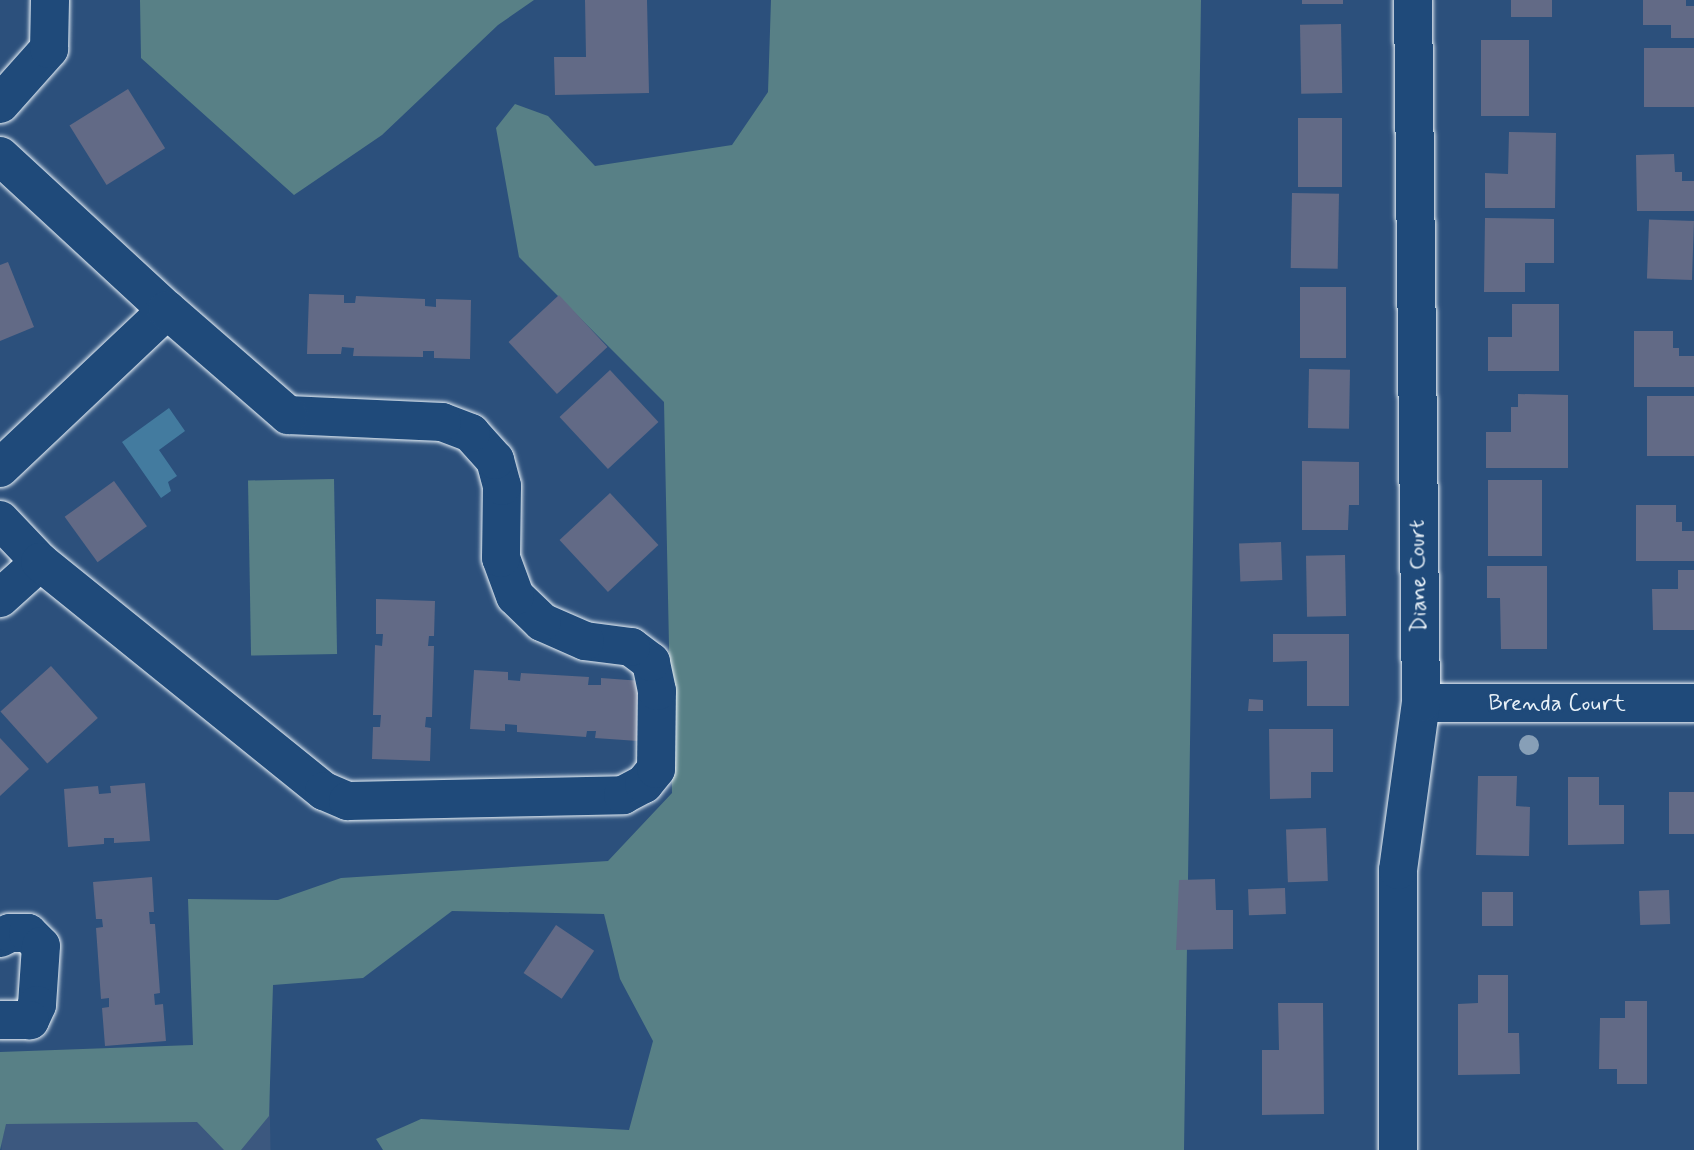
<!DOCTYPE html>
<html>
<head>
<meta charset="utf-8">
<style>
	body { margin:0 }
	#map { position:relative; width:1694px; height:1150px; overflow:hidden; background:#2c507c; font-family:Mynerve,sans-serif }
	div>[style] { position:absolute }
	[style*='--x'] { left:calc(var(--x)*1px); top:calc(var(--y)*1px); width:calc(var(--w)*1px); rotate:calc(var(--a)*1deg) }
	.built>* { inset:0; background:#3c587f; transform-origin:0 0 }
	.green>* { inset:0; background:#588086; transform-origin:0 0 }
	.water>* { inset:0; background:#437b9f }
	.building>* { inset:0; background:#626a86; transform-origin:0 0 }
	.roads { filter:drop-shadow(0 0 2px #e8f1f8) drop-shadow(0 0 2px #e8f1f8) }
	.minor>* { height:38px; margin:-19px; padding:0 19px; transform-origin:19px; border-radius:19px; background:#1f4a7a }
	.trees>* { width:20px; height:20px; margin:-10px; border-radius:50%; background:#879fb7 }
	span { translate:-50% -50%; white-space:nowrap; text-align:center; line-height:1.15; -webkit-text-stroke:6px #1f4a7a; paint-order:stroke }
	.street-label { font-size:23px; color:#e8f1f8 }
</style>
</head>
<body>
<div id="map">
	<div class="built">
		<i style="left:269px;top:1064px;width:86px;height:269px;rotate:89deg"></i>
	</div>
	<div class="green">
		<i style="clip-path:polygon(140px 0,534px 0,498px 25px,382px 135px,294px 195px,141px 58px)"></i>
		<i style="clip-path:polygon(771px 0,1201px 0,1184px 1150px,383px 1150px,376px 1139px,421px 1119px,629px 1130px,653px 1041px,620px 979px,604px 914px,452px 911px,363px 978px,273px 985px,269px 1116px,241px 1150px,224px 1150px,197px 1122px,6px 1124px,0 1150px,0 1052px,193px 1045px,188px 899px,278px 900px,341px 878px,608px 861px,672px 793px,664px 402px,519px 257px,496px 128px,515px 104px,548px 116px,595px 166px,732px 145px,768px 92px)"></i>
		<i style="left:334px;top:479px;width:175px;height:86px;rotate:89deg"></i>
	</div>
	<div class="water">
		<i style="clip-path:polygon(169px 408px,185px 431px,159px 450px,177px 476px,168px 482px,171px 491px,161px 498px,122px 442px)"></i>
	</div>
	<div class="building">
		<i style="clip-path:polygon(585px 0,647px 0,649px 93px,555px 95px,554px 57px,586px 57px)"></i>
		<i style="left:1302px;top:0;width:41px;height:4px"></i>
		<i style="left:1511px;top:0;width:41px;height:17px"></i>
		<i style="clip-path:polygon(1643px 0,1686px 0,1686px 6px,1694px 6px,1694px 38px,1671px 38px,1671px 25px,1643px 25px)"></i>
		<i style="left:1341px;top:24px;width:69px;height:41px;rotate:89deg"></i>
		<i style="left:1481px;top:40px;width:48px;height:76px"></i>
		<i style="left:1694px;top:48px;width:59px;height:50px;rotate:90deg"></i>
		<i style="left:128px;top:89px;width:70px;height:69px;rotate:58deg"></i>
		<i style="left:1298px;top:118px;width:44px;height:69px"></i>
		<i style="clip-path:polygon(1509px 132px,1556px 133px,1555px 208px,1485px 208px,1485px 173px,1508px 174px)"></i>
		<i style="clip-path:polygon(1674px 154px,1675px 172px,1682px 172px,1682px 181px,1694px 181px,1694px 211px,1637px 211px,1636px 155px)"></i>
		<i style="left:1292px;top:193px;width:47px;height:75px;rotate:1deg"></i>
		<i style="clip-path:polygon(1485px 218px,1554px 219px,1554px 263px,1525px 263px,1525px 292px,1484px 292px)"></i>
		<i style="left:1694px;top:221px;width:59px;height:45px;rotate:92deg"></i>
		<i style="clip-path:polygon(8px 262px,34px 327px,0 341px,0 265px)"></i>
		<i style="left:1300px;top:287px;width:46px;height:71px"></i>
		<i style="clip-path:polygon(309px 294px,344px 295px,344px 303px,355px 303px,356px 296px,425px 299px,425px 306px,436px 307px,436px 299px,471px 300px,470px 359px,434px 358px,434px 351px,423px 351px,423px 357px,353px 356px,354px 348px,342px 347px,341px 354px,307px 354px)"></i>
		<i style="left:559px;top:295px;width:71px;height:69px;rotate:47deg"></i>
		<i style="clip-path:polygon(1512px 304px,1559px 304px,1559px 371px,1488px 371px,1488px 337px,1512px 337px)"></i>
		<i style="clip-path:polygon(1634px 331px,1673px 331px,1673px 348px,1679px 348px,1679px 356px,1694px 356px,1694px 387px,1634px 387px)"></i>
		<i style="left:1309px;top:369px;width:41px;height:59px;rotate:1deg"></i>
		<i style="left:610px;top:370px;width:71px;height:69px;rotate:47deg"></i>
		<i style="clip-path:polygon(1518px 394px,1568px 395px,1568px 468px,1486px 468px,1486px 432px,1511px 432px,1511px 407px,1518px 407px)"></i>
		<i style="left:1694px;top:396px;width:60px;height:47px;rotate:90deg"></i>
		<i style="clip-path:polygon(1302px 461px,1359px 462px,1359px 505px,1349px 505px,1348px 530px,1302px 530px)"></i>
		<i style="left:1488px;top:480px;width:54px;height:76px"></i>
		<i style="left:114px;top:481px;width:56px;height:61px;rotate:54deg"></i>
		<i style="left:610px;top:493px;width:71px;height:69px;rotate:47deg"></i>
		<i style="clip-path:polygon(1636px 505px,1676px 505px,1676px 522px,1682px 522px,1682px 531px,1694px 531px,1694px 561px,1636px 561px)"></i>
		<i style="left:1281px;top:542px;width:38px;height:42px;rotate:88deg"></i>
		<i style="left:1345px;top:555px;width:61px;height:39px;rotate:89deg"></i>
		<i style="clip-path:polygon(1487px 566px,1547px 566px,1547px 649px,1501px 649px,1500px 598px,1487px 598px)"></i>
		<i style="clip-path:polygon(1678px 570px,1694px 570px,1694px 630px,1653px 630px,1652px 589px,1678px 589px)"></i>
		<i style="clip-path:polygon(376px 599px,435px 601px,434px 636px,429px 636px,428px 646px,434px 646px,432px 717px,426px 717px,425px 727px,431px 728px,430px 761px,372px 759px,373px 727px,380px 727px,381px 715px,373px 715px,375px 645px,382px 646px,383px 634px,376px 634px)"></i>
		<i style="clip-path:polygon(1273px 634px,1349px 634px,1349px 706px,1307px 706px,1307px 661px,1273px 662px)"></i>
		<i style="left:51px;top:666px;width:70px;height:68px;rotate:48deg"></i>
		<i style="clip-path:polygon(474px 670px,508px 672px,508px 680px,520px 681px,521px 673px,589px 677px,588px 685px,601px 685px,601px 678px,642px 681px,638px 741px,595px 738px,596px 731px,587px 731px,586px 737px,517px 732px,517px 725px,505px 724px,505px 731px,470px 729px)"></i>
		<i style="clip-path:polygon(1249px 699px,1263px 700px,1263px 711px,1248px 711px)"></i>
		<i style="clip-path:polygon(1269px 729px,1333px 729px,1333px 772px,1311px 772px,1311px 798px,1270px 799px)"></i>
		<i style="clip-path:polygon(0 738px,29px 769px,0 796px)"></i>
		<i style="clip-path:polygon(1478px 776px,1517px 776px,1516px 806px,1530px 807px,1529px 856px,1476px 855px)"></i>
		<i style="clip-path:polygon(1568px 777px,1599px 777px,1599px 805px,1624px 805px,1624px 844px,1568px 845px)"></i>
		<i style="clip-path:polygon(145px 783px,150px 841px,114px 843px,114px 838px,104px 838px,104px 844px,68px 847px,64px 789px,98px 786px,99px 794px,111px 793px,110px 786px)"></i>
		<i style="left:1669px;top:792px;width:25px;height:42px"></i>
		<i style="left:1326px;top:828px;width:53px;height:40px;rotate:88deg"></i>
		<i style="clip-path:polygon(152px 877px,154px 912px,149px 912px,150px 924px,155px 924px,160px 993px,154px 994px,155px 1005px,163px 1004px,166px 1041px,105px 1046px,102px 1008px,109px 1007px,109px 998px,101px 999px,96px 928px,103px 927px,102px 919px,96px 919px,93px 882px)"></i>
		<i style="clip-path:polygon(1215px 879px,1216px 910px,1233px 910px,1233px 949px,1176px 950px,1179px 880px)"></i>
		<i style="left:1285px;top:888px;width:26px;height:37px;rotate:88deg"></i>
		<i style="left:1669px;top:890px;width:34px;height:30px;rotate:88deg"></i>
		<i style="left:1513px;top:892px;width:34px;height:31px;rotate:90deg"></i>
		<i style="left:556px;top:925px;width:46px;height:58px;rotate:34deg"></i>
		<i style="clip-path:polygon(1478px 975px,1508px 975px,1508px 1033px,1519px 1033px,1520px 1074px,1458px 1075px,1458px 1004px,1478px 1003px)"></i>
		<i style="clip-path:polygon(1625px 1001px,1647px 1001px,1647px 1084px,1617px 1084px,1617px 1069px,1599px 1069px,1600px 1018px,1625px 1018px)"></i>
		<i style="clip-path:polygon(1278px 1003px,1323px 1003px,1324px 1114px,1262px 1115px,1262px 1050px,1279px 1050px)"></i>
	</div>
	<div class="roads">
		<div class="minor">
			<i style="--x:0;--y:104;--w:74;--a:-48.3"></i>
			<i style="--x:49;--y:49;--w:49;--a:-88.8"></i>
			<i style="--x:0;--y:156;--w:227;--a:42.7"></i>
			<i style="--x:167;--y:310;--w:230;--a:136.6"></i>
			<i style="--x:0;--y:520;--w:58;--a:46.4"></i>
			<i style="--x:40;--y:562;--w:54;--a:138"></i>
			<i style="--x:40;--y:562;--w:365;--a:38.9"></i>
			<i style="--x:324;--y:791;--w:26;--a:23"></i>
			<i style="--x:348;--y:801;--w:275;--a:-1.2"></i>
			<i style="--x:623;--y:795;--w:24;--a:-28"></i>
			<i style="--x:644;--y:784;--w:19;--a:-51"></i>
			<i style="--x:656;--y:769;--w:78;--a:-89.3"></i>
			<i style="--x:657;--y:691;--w:30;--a:-102"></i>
			<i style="--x:651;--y:662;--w:25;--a:-143"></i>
			<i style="--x:631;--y:647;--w:46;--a:-172.6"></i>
			<i style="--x:585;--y:641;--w:47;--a:-156.2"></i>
			<i style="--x:542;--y:622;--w:37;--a:-136"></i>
			<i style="--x:515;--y:596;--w:40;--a:-110.2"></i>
			<i style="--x:501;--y:558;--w:72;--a:-89.2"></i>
			<i style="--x:502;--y:486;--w:27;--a:-105"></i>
			<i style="--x:495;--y:460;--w:36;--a:-132"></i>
			<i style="--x:471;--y:433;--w:31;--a:-159"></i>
			<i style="--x:442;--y:422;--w:154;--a:-177.4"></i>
			<i style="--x:288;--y:415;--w:160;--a:-139"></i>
			<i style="--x:1421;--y:703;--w:273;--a:0"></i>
			<i style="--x:0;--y:938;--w:11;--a:-27"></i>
			<i style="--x:10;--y:933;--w:18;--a:0"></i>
			<i style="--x:28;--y:933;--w:18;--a:45"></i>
			<i style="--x:41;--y:946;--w:59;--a:93.9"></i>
			<i style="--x:37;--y:1005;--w:17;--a:115"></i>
			<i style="--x:30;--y:1020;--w:30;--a:180"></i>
			<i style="--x:1398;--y:1150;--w:280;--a:-90"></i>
			<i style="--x:1398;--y:870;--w:169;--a:-82.2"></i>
			<i style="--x:1421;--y:703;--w:703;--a:-90.65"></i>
		</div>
	</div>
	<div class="trees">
		<i style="left:1529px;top:745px"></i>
	</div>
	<div class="street-label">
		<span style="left:1419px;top:576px;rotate:-91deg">Diane Court</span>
		<span style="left:1557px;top:704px">Brenda Court</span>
	</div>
</div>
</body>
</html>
